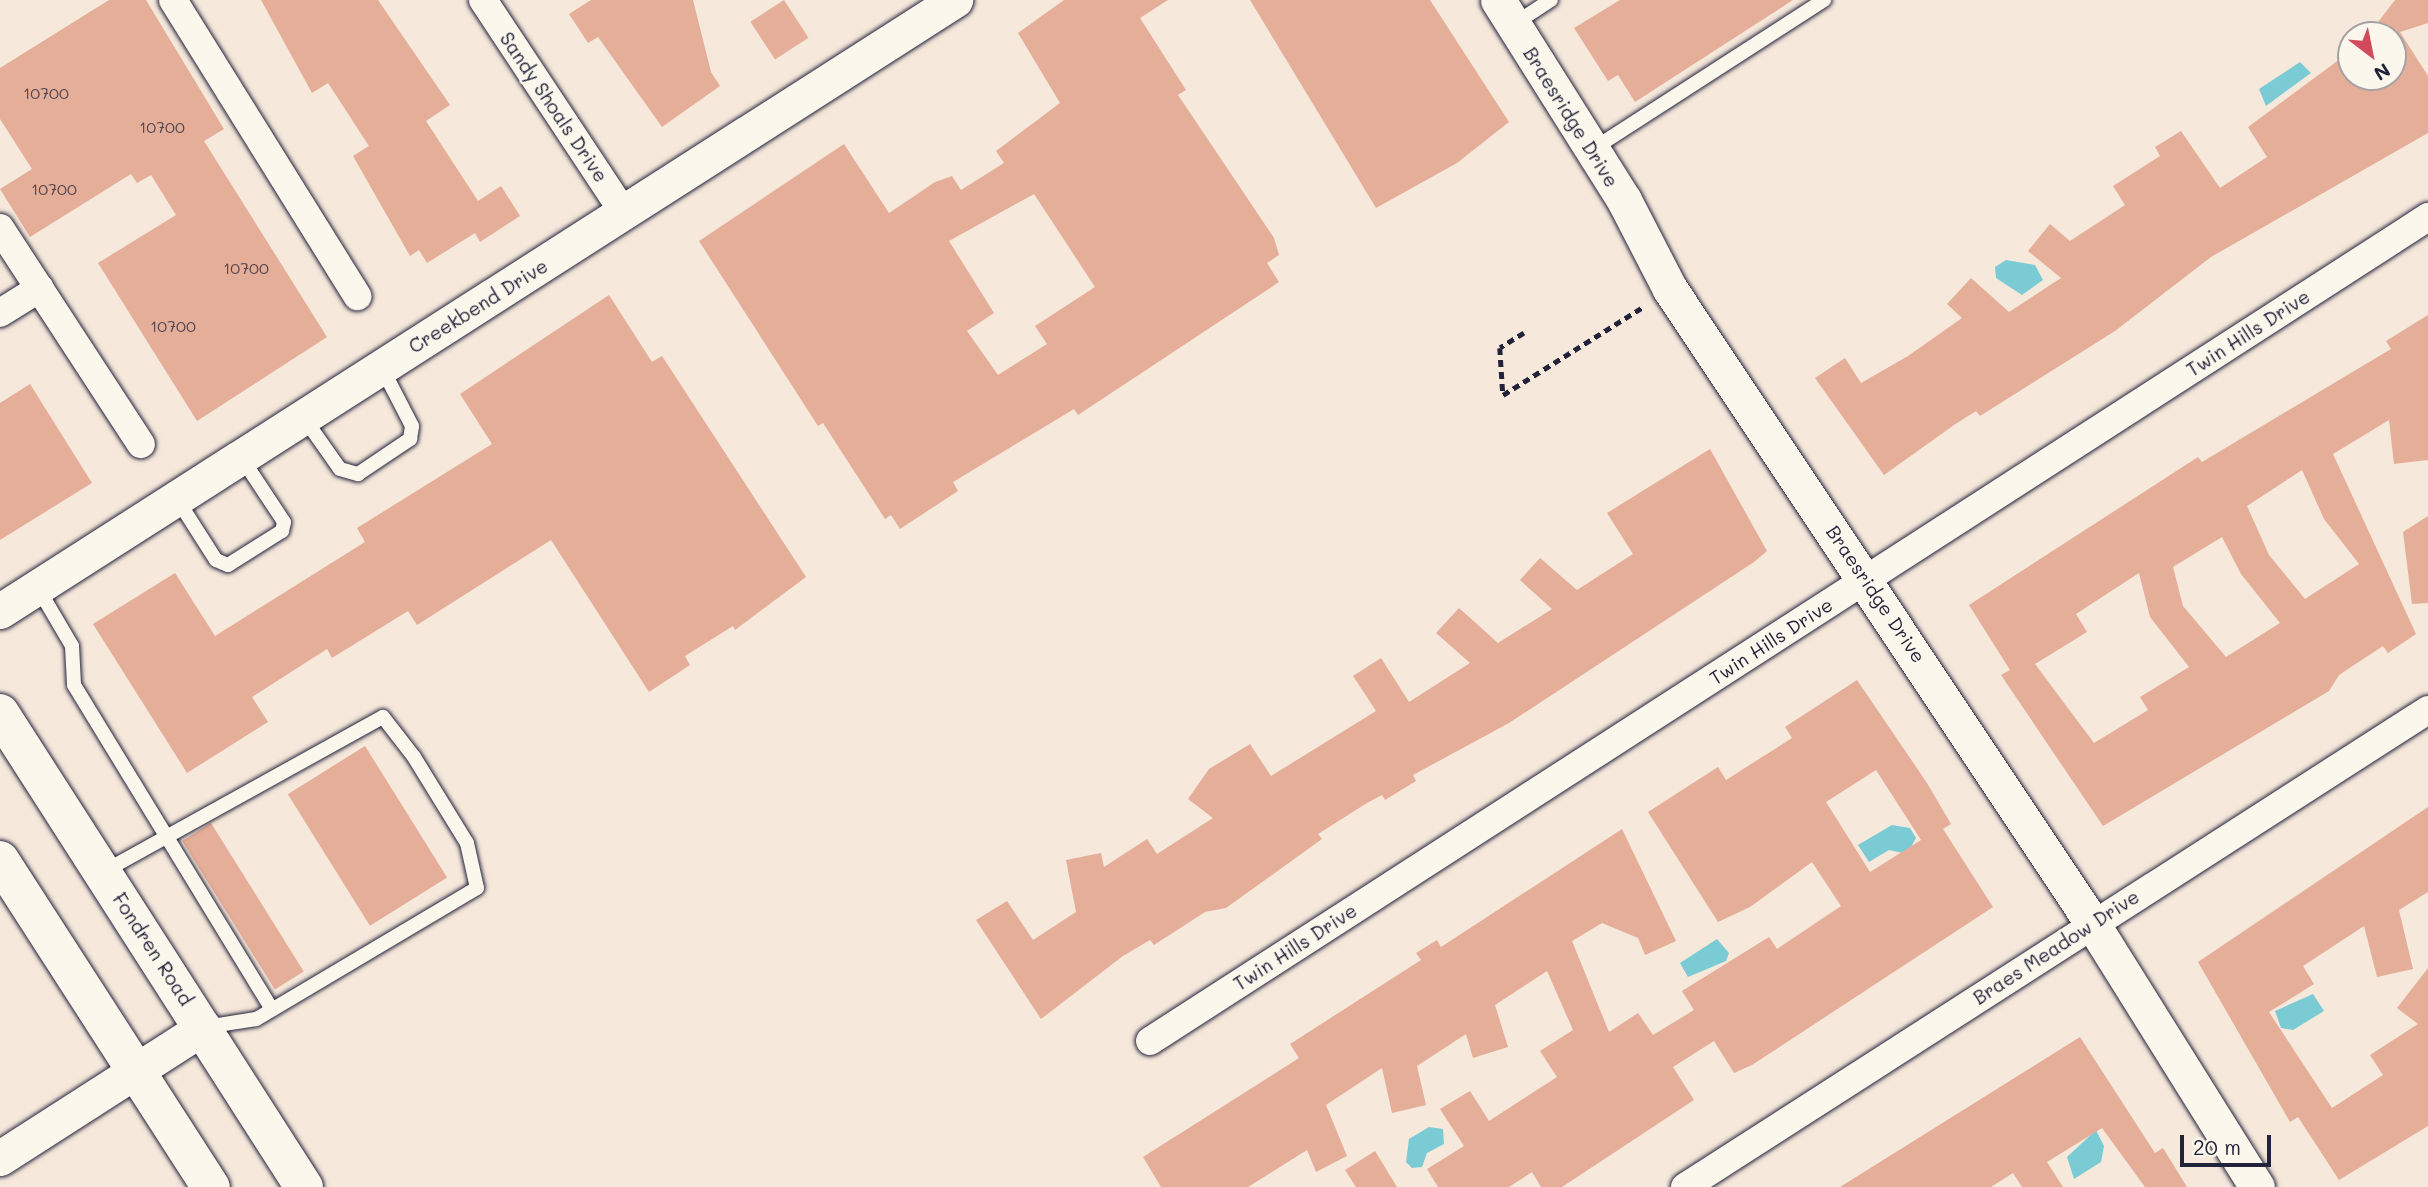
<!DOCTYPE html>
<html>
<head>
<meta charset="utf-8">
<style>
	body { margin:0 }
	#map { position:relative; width:2428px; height:1187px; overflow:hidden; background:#f6e8db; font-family:Mali,sans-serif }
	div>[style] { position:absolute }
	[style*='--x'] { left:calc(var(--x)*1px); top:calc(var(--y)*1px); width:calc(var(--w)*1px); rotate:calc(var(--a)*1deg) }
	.water>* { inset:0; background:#7acbd4 }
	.building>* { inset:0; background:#e4ae99; transform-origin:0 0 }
	.path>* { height:4.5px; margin-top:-2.25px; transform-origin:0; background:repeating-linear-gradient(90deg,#22223b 0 7px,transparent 0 12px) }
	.roads { filter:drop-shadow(0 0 2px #22223b) drop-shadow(0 0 2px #22223b) }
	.service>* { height:14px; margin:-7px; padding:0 7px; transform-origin:7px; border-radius:7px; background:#fbf7ec }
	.minor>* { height:28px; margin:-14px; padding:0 14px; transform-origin:14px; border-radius:14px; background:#fbf7ec }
	.tertiary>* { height:35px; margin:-17.5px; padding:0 17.5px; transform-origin:17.5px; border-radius:17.5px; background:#fbf7ec }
	.secondary>* { height:38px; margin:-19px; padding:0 19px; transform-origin:19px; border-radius:19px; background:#fbf7ec }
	span { translate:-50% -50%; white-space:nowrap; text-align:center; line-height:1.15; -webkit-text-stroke:5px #fbf7ec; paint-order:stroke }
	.number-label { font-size:16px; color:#524552 }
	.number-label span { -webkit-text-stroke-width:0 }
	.street-label { font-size:19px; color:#22223b }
	.north { position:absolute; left:2337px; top:21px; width:70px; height:70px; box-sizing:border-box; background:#fbf7ec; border:2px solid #a4a2a5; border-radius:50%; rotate:148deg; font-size:19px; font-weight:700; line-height:28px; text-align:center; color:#22223b }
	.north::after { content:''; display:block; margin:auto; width:24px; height:32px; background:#d1495b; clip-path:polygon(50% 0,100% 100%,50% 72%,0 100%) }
	.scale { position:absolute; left:2180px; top:1135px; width:91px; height:32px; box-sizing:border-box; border:4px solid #22223b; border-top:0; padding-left:9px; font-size:21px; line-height:24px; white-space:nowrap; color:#22223b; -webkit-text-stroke:5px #fbf7ec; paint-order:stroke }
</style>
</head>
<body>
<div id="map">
	<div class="water">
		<i style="clip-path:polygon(2300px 62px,2311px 73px,2266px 106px,2259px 89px)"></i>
		<i style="clip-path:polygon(2006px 260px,2035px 265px,2043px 280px,2022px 295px,1996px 278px,1995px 267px)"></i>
		<i style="clip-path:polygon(1892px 825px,1910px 828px,1916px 838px,1907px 854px,1889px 850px,1869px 862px,1858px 845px)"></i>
		<i style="clip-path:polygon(1717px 939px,1729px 953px,1726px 961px,1688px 977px,1680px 963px)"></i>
		<i style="clip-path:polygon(2313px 994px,2324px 1011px,2293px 1030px,2281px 1028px,2275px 1011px)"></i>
		<i style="clip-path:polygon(1429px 1127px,1443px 1129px,1444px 1144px,1427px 1153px,1422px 1167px,1412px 1168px,1406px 1162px,1409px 1139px)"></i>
		<i style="clip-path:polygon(2096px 1130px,2104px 1146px,2101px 1162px,2074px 1179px,2067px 1157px)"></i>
	</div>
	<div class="building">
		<i style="clip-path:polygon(109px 0,146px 0,224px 129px,204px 141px,327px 337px,197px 421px,98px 263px,176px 215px,151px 175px,137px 183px,131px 174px,30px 237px,0 189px,32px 169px,0 119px,0 68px)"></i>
		<i style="clip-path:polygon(261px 0,378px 0,450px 105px,426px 121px,478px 201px,501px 186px,520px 216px,480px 242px,475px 233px,427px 263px,419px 250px,410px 256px,353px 156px,369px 146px,328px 83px,312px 93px)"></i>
		<i style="clip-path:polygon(591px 0,693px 0,711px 72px,720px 86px,662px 127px,598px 37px,588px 43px,569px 14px)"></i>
		<i style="left:784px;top:0;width:45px;height:40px;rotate:57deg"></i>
		<i style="clip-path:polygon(evenodd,1064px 0,1168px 0,1140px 18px,1186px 90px,1178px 95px,1274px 238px,1279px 255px,1267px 263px,1279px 282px,1078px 415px,1074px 409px,953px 482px,958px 491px,900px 529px,891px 515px,885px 519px,823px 423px,818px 426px,699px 241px,844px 144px,889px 213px,935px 182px,952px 176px,961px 190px,1004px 163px,996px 151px,1060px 103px,1018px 33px,1064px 0,1034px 194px,1095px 287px,1035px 326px,1047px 344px,998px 375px,967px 331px,994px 313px,949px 241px,1034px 194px)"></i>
		<i style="clip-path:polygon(1250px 0,1430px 0,1509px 122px,1457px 163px,1376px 208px)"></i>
		<i style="clip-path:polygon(1620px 0,1793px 0,1635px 102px,1618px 75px,1608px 81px,1574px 28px)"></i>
		<i style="clip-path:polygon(2395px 0,2428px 0,2428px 23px,2400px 32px,2428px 76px,2428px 133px,2211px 257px,2115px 331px,1980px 416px,1976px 411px,1954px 425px,1884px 475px,1815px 378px,1845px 358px,1861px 383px,1908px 356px,1962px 318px,1947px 304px,1971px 278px,2009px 312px,2061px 278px,2028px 251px,2050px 224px,2070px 241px,2125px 205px,2113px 186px,2160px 156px,2155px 147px,2181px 131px,2220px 188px,2267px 157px,2248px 127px,2340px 59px,2344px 65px,2351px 57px,2351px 77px,2393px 77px,2393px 35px,2368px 35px)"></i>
		<i style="clip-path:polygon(609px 295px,652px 362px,662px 356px,806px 577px,735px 630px,733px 626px,685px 656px,690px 665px,649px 692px,551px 540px,417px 625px,408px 611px,332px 658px,327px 649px,252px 697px,268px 722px,187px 773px,93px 624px,175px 573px,215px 636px,365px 542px,357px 528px,492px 444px,460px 394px)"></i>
		<i style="clip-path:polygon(evenodd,2428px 315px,2428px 460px,2394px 464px,2389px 420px,2333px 454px,2416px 634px,2388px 653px,2383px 646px,2339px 675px,2329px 691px,2103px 826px,2001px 675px,2010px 670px,1969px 605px,2198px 457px,2202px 462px,2391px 349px,2386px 341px,2428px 315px,2302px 470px,2324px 519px,2359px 564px,2305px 599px,2269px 555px,2247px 506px,2302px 470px,2428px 315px,2222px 537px,2241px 574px,2280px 623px,2226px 657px,2183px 606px,2173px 567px,2222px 537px,2428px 315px,2139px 573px,2150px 617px,2189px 667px,2140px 697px,2148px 710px,2094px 743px,2035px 664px,2087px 632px,2076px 614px,2139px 573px)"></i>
		<i style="clip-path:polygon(30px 384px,92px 483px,0 540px,0 403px)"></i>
		<i style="clip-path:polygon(1710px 449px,1767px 551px,1754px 562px,1509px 723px,1413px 775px,1416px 781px,1385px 800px,1382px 795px,1367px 803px,1318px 834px,1322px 839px,1226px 908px,1205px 912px,1154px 945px,1150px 940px,1123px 956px,1041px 1019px,976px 920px,1007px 901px,1033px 940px,1076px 912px,1066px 860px,1101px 853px,1104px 867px,1147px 839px,1157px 854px,1213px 818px,1188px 799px,1209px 769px,1250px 744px,1271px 776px,1376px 711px,1353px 676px,1381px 658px,1409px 702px,1470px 663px,1436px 633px,1459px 608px,1498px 643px,1552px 609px,1520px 580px,1540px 558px,1577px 590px,1633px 554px,1607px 513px)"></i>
		<i style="clip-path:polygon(2428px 516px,2428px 603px,2412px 604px,2403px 532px)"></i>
		<i style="clip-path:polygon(evenodd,1857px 680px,1927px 783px,1951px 824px,1943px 829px,1993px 907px,1752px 1065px,1734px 1073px,1714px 1041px,1673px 1067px,1694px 1100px,1562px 1187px,1541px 1187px,1532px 1172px,1509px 1187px,1438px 1187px,1427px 1169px,1464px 1146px,1440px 1109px,1470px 1091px,1489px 1121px,1557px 1077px,1540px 1051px,1573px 1030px,1547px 971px,1495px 1005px,1508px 1047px,1473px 1058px,1466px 1034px,1417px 1066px,1426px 1105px,1392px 1113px,1382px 1068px,1326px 1105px,1347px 1156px,1316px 1172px,1307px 1150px,1248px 1187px,1161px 1187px,1143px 1157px,1299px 1058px,1290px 1044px,1421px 960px,1416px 953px,1437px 940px,1441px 947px,1622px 829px,1676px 941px,1645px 955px,1638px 938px,1602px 923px,1572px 941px,1609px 1032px,1638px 1013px,1653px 1035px,1694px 1010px,1682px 991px,1769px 937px,1777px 949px,1841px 906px,1812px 862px,1750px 907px,1718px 922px,1648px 812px,1718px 767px,1726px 780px,1792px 738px,1785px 727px,1857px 680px,1876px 770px,1921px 840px,1870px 872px,1826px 802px,1876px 770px)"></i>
		<i style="left:365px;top:746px;width:155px;height:91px;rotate:58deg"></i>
		<i style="clip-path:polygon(2428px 807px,2428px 892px,2399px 910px,2413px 969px,2377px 977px,2364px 926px,2303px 966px,2314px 984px,2269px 1012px,2332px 1108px,2383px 1075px,2370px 1055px,2418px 1024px,2397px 1008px,2428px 968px,2428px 1126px,2339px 1180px,2298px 1117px,2290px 1122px,2198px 962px)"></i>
		<i style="left:211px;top:823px;width:175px;height:34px;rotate:58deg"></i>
		<i style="clip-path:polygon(2080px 1037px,2155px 1153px,2163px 1148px,2187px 1187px,2145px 1187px,2102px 1128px,2047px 1162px,2063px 1187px,2022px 1187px,2013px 1173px,1991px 1187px,1840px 1187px)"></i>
		<i style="clip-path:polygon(1375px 1151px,1397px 1187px,1356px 1187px,1345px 1170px)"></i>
	</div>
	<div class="path">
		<i style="--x:1524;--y:333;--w:28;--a:148"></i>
		<i style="--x:1500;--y:348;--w:47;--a:86.3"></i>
		<i style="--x:1503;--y:395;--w:165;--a:-32.2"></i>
	</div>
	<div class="roads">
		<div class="service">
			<i style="--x:1514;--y:24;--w:44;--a:-33"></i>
			<i style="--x:1593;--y:149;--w:275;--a:-32.8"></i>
			<i style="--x:304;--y:418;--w:62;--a:54.8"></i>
			<i style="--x:340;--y:469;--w:19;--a:16"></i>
			<i style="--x:358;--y:474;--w:63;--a:-33.9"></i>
			<i style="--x:410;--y:439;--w:13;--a:-81"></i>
			<i style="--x:412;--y:426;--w:65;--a:-117.3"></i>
			<i style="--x:177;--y:499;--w:72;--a:57.4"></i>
			<i style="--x:216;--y:560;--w:13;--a:23"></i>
			<i style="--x:228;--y:565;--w:64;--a:-32.2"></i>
			<i style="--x:282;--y:531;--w:9;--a:-77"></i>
			<i style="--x:284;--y:522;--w:78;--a:-123.5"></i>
			<i style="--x:38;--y:588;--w:67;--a:59.6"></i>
			<i style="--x:72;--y:646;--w:39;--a:87"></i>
			<i style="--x:74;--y:685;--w:380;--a:58.6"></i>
			<i style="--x:103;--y:872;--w:320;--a:-29"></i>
			<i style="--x:383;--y:717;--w:51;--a:52.2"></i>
			<i style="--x:414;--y:757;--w:101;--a:58.4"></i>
			<i style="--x:467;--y:843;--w:46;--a:77.5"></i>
			<i style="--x:477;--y:888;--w:257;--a:149.3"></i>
			<i style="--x:256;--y:1019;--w:52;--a:171.1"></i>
		</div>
		<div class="minor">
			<i style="--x:173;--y:0;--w:349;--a:58.1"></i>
			<i style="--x:483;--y:0;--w:255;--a:56.5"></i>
			<i style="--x:0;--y:228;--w:258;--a:56.9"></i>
			<i style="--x:0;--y:313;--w:47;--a:-32"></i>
			<i style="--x:1150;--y:1041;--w:1521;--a:-32.81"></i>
			<i style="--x:1685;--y:1187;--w:883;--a:-32.7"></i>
		</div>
		<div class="tertiary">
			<i style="--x:1498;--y:0;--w:236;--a:57.8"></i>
			<i style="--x:1624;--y:200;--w:100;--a:62.7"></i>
			<i style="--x:1670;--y:289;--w:762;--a:56.35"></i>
			<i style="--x:2092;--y:923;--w:311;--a:58"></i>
			<i style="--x:0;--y:611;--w:1134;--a:-32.61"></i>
			<i style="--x:0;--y:1158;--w:242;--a:-32.7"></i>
		</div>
		<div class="secondary">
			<i style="--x:0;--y:713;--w:563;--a:57.33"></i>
			<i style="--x:0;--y:860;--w:389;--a:57.2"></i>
		</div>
	</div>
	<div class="number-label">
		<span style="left:46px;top:93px">10700</span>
		<span style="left:162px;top:127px">10700</span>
		<span style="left:54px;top:189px">10700</span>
		<span style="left:246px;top:268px">10700</span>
		<span style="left:173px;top:326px">10700</span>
	</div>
	<div class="street-label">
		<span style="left:554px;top:107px;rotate:56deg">Sandy Shoals Drive</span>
		<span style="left:1571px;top:117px;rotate:58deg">Braesridge Drive</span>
		<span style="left:478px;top:306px;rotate:-32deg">Creekbend Drive</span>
		<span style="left:2248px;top:333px;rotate:-33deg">Twin Hills Drive</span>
		<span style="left:1876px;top:594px;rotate:56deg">Braesridge Drive</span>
		<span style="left:1771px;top:641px;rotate:-33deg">Twin Hills Drive</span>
		<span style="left:1295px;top:947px;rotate:-33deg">Twin Hills Drive</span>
		<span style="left:2056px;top:947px;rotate:-33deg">Braes Meadow Drive</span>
		<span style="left:153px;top:949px;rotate:57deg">Fondren Road</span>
	</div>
	<div class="north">N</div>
	<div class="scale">20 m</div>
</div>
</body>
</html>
